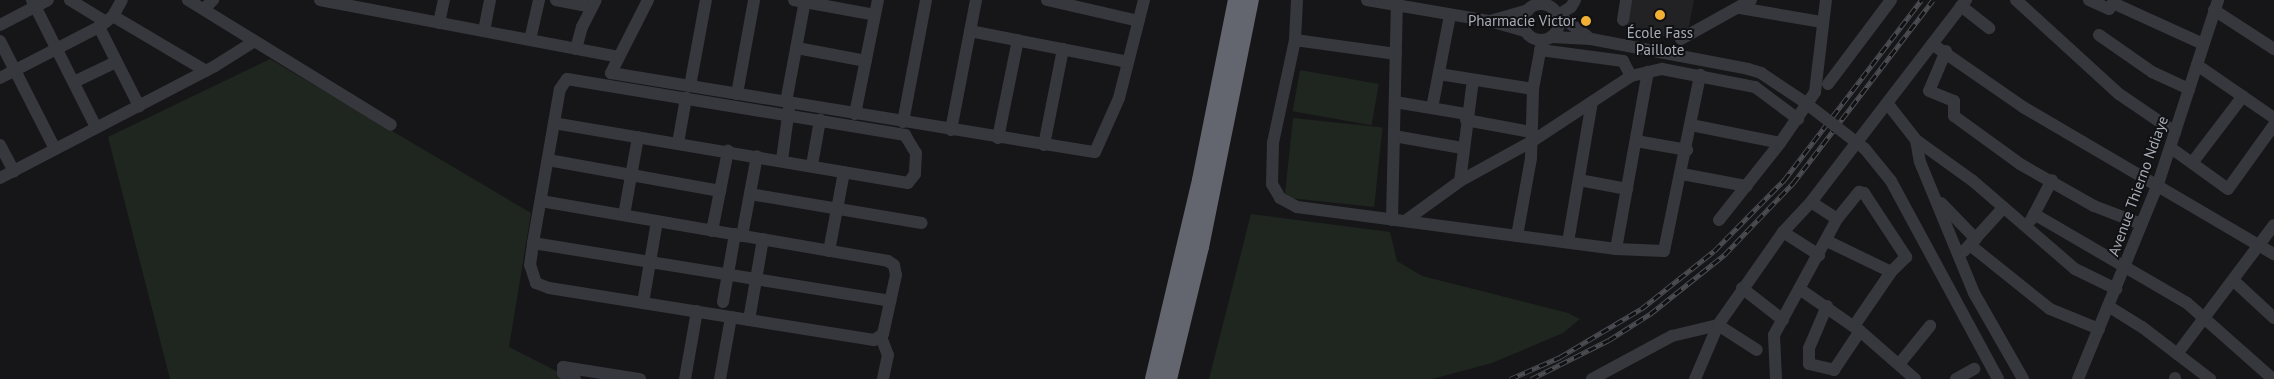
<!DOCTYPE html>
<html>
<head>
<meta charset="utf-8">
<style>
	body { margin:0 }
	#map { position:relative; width:2274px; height:379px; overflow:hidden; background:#161618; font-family:"PT Sans",sans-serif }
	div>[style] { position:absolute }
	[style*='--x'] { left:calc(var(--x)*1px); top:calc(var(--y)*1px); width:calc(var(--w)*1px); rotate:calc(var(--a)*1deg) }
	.built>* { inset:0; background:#222225 }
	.green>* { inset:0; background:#1e261f; transform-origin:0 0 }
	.minor>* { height:12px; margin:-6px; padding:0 6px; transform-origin:6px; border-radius:6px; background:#37383d }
	.minor>.ring { margin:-6px; padding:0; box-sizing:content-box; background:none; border:12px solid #37383d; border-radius:50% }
	.highway>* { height:18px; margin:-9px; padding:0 9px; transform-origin:9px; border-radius:9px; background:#63666e }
	.rail>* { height:4.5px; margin-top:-2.25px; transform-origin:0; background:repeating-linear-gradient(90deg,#111113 0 8px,#4a4c52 0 16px); box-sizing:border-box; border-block:1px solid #4a4c52 }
	.minor-bridge>* { height:12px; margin:-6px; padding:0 6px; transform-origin:6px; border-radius:6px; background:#37383d }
	.dots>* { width:14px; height:14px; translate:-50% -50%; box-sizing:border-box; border:2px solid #111113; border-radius:50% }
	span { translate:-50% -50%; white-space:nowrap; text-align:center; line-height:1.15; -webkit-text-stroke:4px #111113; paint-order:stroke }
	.poi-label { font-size:15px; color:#a8adb8 }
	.right { translate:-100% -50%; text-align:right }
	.street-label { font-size:15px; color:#a8adb8 }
</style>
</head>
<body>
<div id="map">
	<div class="built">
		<i style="clip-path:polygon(1632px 0,1694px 0,1688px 31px,1674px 38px,1627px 29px)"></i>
	</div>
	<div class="green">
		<i style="clip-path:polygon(270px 59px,531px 213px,509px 347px,572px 379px,170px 379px,108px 137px)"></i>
		<i style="left:1300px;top:70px;width:80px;height:42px;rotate:10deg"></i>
		<i style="left:1293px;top:118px;width:90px;height:80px;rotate:6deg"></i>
		<i style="clip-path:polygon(1251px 214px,1390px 232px,1397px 261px,1422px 276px,1568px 313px,1580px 319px,1563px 333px,1492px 363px,1432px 379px,1209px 379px)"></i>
	</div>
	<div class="minor">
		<i style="--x:32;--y:0;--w:142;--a:63.3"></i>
		<i style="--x:70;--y:0;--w:42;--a:31.4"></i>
		<i style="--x:188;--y:0;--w:238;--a:31.6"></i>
		<i style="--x:320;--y:0;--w:304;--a:10.8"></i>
		<i style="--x:556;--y:0;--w:37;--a:11"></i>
		<i style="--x:648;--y:0;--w:82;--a:116.9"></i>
		<i style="--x:611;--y:73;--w:490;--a:9.3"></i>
		<i style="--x:1095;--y:152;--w:59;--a:-66"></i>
		<i style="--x:1119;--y:98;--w:101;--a:-75.7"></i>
		<i style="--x:794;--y:0;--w:82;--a:10.5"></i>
		<i style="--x:1047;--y:0;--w:94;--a:12.9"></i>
		<i style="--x:1297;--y:0;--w:40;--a:92.9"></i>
		<i style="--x:1295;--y:40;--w:105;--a:102.1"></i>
		<i style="--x:1273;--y:143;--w:41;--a:91.4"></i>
		<i style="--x:1272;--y:184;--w:16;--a:60"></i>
		<i style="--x:1280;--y:198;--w:19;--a:28"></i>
		<i style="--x:1297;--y:207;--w:322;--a:7.5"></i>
		<i style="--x:1616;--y:249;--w:48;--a:2.4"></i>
		<i style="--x:1664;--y:251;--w:180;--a:-78.4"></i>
		<i style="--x:1367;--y:0;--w:125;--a:9.7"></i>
		<i style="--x:1490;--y:21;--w:36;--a:16"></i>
		<i style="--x:1575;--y:0;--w:8;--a:120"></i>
		<i style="--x:1571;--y:7;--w:15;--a:148"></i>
		<i style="--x:1558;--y:15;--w:36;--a:36"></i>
		<i style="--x:2016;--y:0;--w:139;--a:42.4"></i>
		<i style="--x:2119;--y:94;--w:68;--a:34.2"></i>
		<i style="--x:2089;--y:0;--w:22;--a:24"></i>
		<i style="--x:2109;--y:9;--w:11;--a:-56"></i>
		<i style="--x:2113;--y:3;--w:99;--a:24.5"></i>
		<i class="ring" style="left:1523px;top:4px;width:24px;height:24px"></i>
		<i style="--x:1961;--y:6;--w:36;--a:38"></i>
		<i style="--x:1740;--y:8;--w:82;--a:9.8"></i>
		<i style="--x:204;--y:9;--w:13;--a:-45"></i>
		<i style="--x:2214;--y:10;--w:72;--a:33"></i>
		<i style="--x:113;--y:16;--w:108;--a:30.6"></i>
		<i style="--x:1623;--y:20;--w:20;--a:-81"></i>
		<i style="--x:1490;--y:21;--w:40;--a:-16"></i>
		<i style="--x:439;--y:23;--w:24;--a:-78"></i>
		<i style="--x:0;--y:25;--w:54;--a:-27.5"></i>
		<i style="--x:99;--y:27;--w:89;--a:63.1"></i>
		<i style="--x:484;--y:31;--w:32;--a:-79"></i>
		<i style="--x:970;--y:31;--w:161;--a:11.1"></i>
		<i style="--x:2099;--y:35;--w:65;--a:34.9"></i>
		<i style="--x:2152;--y:72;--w:41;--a:24.7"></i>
		<i style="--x:1552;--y:37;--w:39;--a:3"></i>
		<i style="--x:1591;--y:39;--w:160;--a:10.8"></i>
		<i style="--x:1748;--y:69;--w:14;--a:17"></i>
		<i style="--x:1761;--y:73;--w:50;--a:33.7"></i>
		<i style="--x:1681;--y:39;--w:80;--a:-29.1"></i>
		<i style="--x:530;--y:40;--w:41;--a:-77.3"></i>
		<i style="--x:1295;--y:40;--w:102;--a:7.9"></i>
		<i style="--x:0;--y:41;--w:121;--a:63"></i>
		<i style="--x:1932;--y:44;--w:111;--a:34.7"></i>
		<i style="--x:2023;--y:107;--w:291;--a:30.4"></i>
		<i style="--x:797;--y:48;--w:70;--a:10.7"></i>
		<i style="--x:576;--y:49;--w:23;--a:-75"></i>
		<i style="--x:582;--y:27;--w:30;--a:-63"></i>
		<i style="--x:1540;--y:50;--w:84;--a:7.5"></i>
		<i style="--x:1623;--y:61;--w:17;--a:62"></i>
		<i style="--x:1946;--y:51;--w:43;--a:113"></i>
		<i style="--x:1929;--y:91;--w:27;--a:22"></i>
		<i style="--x:1954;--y:101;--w:15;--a:90"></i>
		<i style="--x:1954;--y:116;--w:82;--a:36"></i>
		<i style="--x:2020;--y:164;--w:85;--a:29.6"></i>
		<i style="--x:2094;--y:206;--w:50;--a:21"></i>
		<i style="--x:2197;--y:65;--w:93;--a:34.5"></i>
		<i style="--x:1439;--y:74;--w:95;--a:9.1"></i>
		<i style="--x:0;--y:78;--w:111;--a:-27.3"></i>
		<i style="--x:99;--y:27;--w:18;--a:-38"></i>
		<i style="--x:113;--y:16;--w:18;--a:-61"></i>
		<i style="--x:74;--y:82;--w:47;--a:-25.5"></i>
		<i style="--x:1828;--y:84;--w:105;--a:-53.1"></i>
		<i style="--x:690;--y:86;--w:87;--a:-79.5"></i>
		<i style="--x:737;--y:94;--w:96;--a:-79.7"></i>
		<i style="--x:786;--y:102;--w:104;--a:-79.4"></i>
		<i style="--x:1395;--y:102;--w:73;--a:9.5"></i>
		<i style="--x:1887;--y:103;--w:47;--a:51.9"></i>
		<i style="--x:1916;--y:140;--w:22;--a:80"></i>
		<i style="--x:1920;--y:162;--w:142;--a:67.6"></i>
		<i style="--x:1974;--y:293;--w:99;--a:60.3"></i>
		<i style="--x:1432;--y:108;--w:95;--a:-79"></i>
		<i style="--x:855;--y:114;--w:116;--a:-78.6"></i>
		<i style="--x:1466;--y:120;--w:66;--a:10.5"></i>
		<i style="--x:903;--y:122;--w:124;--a:-79.3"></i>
		<i style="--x:1691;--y:125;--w:91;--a:11.4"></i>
		<i style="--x:951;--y:130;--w:132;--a:-79.1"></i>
		<i style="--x:1394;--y:136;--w:69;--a:10"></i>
		<i style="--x:998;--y:138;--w:100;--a:-78.5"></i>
		<i style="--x:1916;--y:140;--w:70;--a:35.7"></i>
		<i style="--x:1973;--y:181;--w:135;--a:40.8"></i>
		<i style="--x:2075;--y:269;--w:46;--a:26"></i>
		<i style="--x:1636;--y:141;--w:52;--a:10"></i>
		<i style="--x:678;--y:143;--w:46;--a:-79.9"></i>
		<i style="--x:0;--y:145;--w:30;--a:62"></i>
		<i style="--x:1044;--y:145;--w:98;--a:-78.8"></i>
		<i style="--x:2171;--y:148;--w:70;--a:35.7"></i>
		<i style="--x:2228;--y:189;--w:79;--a:-54.3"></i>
		<i style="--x:1865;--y:149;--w:41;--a:50.9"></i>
		<i style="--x:1891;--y:181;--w:225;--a:61.6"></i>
		<i style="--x:548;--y:160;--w:175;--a:10.2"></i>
		<i style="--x:782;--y:160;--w:52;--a:-82.3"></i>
		<i style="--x:2192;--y:163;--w:84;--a:-52.7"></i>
		<i style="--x:812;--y:165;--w:46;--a:-79.9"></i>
		<i style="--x:1682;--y:174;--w:66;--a:10.5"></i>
		<i style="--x:0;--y:178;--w:242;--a:-27.5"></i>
		<i style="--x:215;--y:66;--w:45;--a:-32.3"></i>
		<i style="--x:1579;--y:180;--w:49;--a:10.6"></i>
		<i style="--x:1460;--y:181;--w:102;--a:-82.7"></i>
		<i style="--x:750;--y:194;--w:174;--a:9.6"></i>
		<i style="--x:541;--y:201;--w:352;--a:9.8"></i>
		<i style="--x:888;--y:261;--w:7;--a:34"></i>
		<i style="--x:894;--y:265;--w:10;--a:79"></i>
		<i style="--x:896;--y:275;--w:60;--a:102.4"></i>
		<i style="--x:883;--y:334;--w:11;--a:146"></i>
		<i style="--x:874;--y:340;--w:329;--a:-170.9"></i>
		<i style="--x:549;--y:288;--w:14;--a:-159"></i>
		<i style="--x:536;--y:283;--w:19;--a:-108"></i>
		<i style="--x:530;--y:265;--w:22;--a:-82"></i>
		<i style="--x:533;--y:243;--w:156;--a:-80.1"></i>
		<i style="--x:560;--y:89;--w:12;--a:-55"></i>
		<i style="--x:567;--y:79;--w:343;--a:9.4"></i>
		<i style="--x:905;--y:135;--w:21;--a:59"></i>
		<i style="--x:916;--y:153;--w:21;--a:93"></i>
		<i style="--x:915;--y:174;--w:11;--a:128"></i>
		<i style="--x:908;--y:183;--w:359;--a:-170.4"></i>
		<i style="--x:1811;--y:202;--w:31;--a:33"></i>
		<i style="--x:1941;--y:203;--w:50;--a:45.8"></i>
		<i style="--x:2034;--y:214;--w:177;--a:30.2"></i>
		<i style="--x:2187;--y:303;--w:115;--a:41.5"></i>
		<i style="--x:624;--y:215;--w:79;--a:-79.8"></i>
		<i style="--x:1392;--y:220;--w:220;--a:-88.7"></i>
		<i style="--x:1719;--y:220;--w:98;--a:-51.6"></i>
		<i style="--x:1780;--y:143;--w:62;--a:-55.5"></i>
		<i style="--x:1815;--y:92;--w:93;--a:-83.2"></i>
		<i style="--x:2031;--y:220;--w:45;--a:-62.3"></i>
		<i style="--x:1405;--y:221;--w:68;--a:-36"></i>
		<i style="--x:1460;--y:181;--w:81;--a:-28.8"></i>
		<i style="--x:1531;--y:142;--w:120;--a:-33.4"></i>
		<i style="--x:1631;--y:76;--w:32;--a:-13"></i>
		<i style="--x:1662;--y:69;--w:95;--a:11"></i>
		<i style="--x:1755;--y:87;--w:54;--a:36.7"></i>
		<i style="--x:712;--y:231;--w:82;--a:-78.7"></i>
		<i style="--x:1783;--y:232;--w:43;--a:32.6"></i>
		<i style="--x:742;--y:236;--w:81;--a:-79.4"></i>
		<i style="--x:1517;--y:236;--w:79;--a:-79.8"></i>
		<i style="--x:1531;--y:158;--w:69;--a:-88.3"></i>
		<i style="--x:1533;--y:89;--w:49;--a:-79.4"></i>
		<i style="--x:1827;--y:241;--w:71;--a:25.8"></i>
		<i style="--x:1568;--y:242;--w:142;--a:-80.3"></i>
		<i style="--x:533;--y:243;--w:362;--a:9.2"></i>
		<i style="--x:1970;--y:245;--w:102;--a:38.7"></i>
		<i style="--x:2050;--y:309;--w:53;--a:22.2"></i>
		<i style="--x:1616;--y:249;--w:180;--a:-79.8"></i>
		<i style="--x:829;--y:251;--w:80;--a:-79.2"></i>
		<i style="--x:1964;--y:251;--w:59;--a:-47.7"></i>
		<i style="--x:2233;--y:280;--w:56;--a:42.8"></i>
		<i style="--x:1742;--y:288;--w:52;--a:38"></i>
		<i style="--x:1801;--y:290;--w:72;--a:34.8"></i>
		<i style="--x:1860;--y:331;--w:73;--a:41.1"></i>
		<i style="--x:723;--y:302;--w:69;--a:-80"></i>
		<i style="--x:643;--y:303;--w:83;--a:-80.3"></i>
		<i style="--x:1827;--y:306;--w:46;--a:113.2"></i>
		<i style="--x:1809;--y:348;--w:16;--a:90"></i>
		<i style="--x:1809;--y:364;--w:26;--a:13"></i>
		<i style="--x:1834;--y:370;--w:47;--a:-56.3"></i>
		<i style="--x:2108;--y:306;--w:40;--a:32"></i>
		<i style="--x:2142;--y:327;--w:86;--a:37.4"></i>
		<i style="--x:749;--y:320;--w:82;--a:-80.2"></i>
		<i style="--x:881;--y:337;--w:19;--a:69"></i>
		<i style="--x:888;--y:355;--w:25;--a:102"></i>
		<i style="--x:2177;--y:354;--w:161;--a:-53.1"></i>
		<i style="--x:1900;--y:363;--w:48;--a:-51"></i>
		<i style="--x:2175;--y:378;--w:1;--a:90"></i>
		<i style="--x:575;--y:379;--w:13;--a:-153"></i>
		<i style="--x:563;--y:373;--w:6;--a:-90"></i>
		<i style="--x:563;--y:367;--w:78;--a:8.9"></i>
		<i style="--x:685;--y:379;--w:69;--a:-80"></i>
		<i style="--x:720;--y:379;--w:63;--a:-79.9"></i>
		<i style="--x:1592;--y:379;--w:91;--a:-28.3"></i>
		<i style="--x:1672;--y:336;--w:47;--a:-13.4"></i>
		<i style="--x:1718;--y:325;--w:113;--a:-55"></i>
		<i style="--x:1783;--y:232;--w:41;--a:-47"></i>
		<i style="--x:1811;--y:202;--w:255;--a:-52.5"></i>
		<i style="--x:1695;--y:379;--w:59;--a:-66.9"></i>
		<i style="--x:1718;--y:325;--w:46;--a:32.7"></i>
		<i style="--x:1776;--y:379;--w:44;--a:-92.6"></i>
		<i style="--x:1774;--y:335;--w:132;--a:-61.5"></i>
		<i style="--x:1837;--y:219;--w:35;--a:-51"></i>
		<i style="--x:1859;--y:192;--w:5;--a:11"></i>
		<i style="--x:1864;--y:193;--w:77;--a:56.7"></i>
		<i style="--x:1906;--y:257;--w:21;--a:135"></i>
		<i style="--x:1891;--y:272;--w:65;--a:124.4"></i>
		<i style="--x:1956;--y:379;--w:21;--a:-29"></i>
		<i style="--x:2078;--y:379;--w:211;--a:-67.7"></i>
		<i style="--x:2158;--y:184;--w:194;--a:-71.9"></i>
	</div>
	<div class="highway">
		<i style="--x:1154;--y:379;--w:204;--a:-76.7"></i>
		<i style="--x:1201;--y:180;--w:184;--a:-78.7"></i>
		<i style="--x:1168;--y:379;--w:136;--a:-76.4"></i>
		<i style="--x:1200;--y:247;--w:252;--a:-78.6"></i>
	</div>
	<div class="rail">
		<i style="--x:1510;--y:379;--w:55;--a:-23.7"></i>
		<i style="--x:1560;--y:357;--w:94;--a:-30.7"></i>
		<i style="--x:1641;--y:309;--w:93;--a:-38.5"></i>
		<i style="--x:1714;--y:251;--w:100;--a:-45.4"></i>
		<i style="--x:1784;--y:180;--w:226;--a:-52.7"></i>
		<i style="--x:1531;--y:379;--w:87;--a:-26.6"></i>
		<i style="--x:1609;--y:340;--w:49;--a:-32.4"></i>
		<i style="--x:1650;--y:314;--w:95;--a:-38.6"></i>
		<i style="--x:1724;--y:255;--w:100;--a:-46.2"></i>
		<i style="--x:1793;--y:183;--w:230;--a:-52.6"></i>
	</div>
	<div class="minor-bridge">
		<i style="--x:1803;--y:101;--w:78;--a:37.7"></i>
	</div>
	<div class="dots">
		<i style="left:1660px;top:15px;background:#f2b134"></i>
		<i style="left:1586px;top:21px;background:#f2b134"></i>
	</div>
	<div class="poi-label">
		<span class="right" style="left:1576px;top:21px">Pharmacie Victor</span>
		<span style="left:1660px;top:41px">École Fass<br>Paillote</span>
	</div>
	<div class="street-label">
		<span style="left:2138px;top:186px;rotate:-70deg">Avenue Thierno Ndiaye</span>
	</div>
</div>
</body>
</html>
